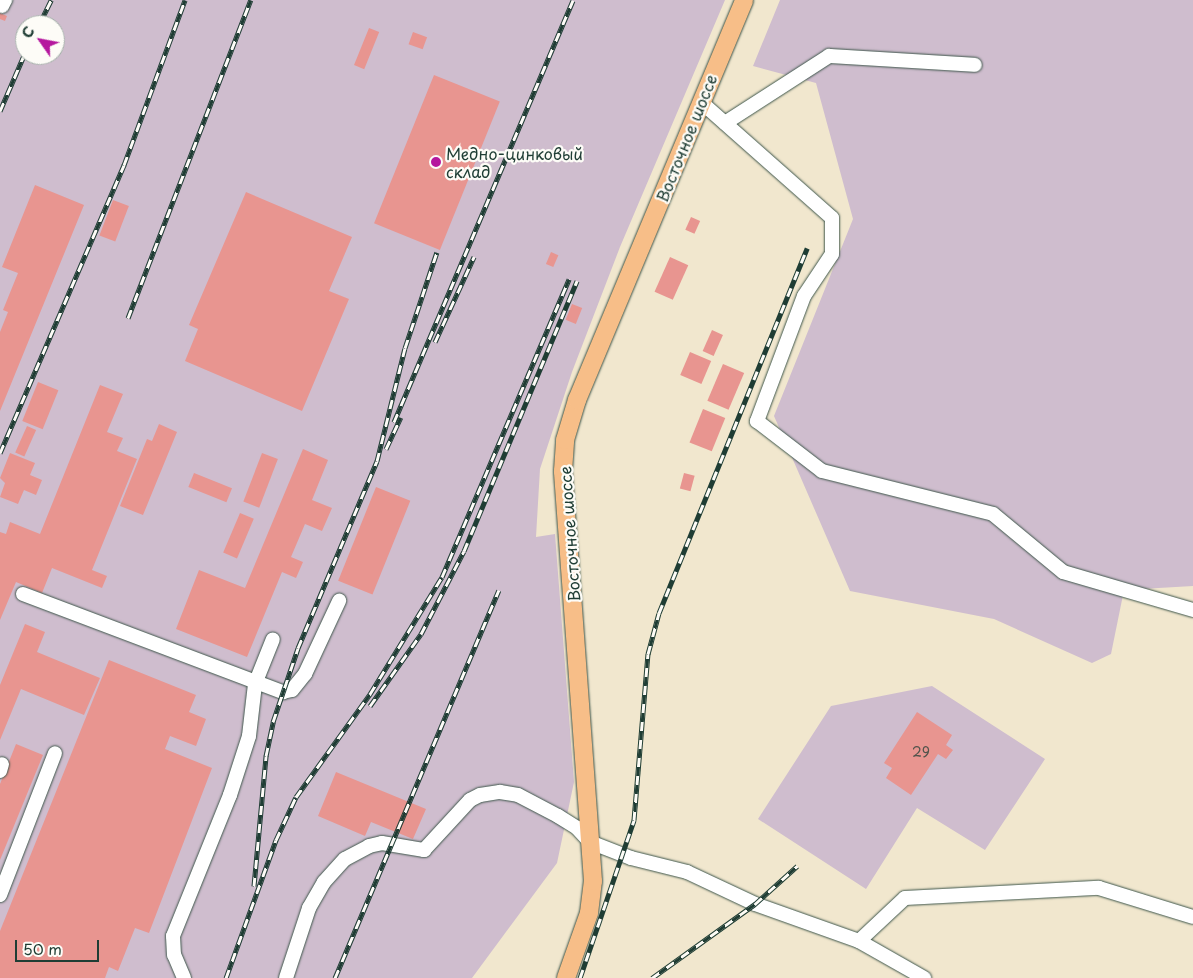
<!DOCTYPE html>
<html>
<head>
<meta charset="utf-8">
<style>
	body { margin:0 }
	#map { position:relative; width:1193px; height:978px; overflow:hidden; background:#f1e7ce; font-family:"Playpen Sans",sans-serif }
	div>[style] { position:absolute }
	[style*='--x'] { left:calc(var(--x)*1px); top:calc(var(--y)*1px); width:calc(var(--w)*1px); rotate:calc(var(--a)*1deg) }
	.industrial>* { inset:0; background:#cfbdce }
	.building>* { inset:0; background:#e89590; transform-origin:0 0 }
	.roads { filter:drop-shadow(0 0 1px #3e564b) drop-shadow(0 0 1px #3e564b) }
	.minor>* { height:14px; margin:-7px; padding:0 7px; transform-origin:7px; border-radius:7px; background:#fff }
	.major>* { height:18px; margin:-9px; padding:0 9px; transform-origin:9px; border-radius:9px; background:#f7be88 }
	.rail>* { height:5px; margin-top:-2.5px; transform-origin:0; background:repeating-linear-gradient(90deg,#fdfcf7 0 9px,#1f3d34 0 18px); box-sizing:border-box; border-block:1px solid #1f3d34 }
	.dots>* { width:14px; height:14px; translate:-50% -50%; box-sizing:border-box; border:2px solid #fdfcf7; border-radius:50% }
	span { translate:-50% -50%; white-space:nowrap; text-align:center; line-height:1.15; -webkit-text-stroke:4.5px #fdfcf7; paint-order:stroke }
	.number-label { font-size:14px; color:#51534b }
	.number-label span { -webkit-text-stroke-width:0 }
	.street-label { font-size:16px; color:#1f3d34 }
	.poi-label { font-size:16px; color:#1f3d34 }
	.left { translate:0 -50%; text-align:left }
	.north { position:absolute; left:15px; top:15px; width:50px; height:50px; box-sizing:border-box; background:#fdfcf7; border:1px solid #a4b0a9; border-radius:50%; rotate:303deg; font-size:14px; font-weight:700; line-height:20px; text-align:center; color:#1f3d34 }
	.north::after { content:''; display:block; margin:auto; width:18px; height:22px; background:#b5179e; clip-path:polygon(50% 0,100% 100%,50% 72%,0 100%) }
	.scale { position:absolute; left:15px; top:940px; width:84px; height:22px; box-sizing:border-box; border:2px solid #1f3d34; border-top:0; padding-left:6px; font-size:15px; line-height:18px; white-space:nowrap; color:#1f3d34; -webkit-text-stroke:4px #fdfcf7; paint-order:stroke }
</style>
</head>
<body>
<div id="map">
	<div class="industrial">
		<i style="clip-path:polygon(evenodd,0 0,725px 0,620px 247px,572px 372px,540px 469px,536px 537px,555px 534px,574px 782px,557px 863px,472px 978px,0 978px,0 0,25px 25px,55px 25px,55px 55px,25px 55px,25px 25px)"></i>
		<i style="clip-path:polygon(780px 0,1193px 0,1193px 586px,1124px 590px,1111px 654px,1092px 663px,994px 619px,850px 591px,774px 416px,853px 219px,816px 83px,753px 66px)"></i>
		<i style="clip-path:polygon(932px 686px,1045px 759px,985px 850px,917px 808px,866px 889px,758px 819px,831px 706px)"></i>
	</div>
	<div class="building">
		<i style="clip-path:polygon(0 13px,7px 16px,5px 21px,0 19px)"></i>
		<i style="left:369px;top:28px;width:11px;height:40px;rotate:22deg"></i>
		<i style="left:413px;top:32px;width:15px;height:13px;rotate:20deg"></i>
		<i style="left:434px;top:75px;width:71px;height:160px;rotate:22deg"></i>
		<i style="clip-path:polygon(35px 185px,84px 205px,0 411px,0 332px,8px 312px,3px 310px,18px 273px,2px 267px)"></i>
		<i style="clip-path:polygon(246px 192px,352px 237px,329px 291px,349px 299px,302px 411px,185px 361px,198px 329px,189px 325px)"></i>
		<i style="left:113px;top:200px;width:17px;height:38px;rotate:21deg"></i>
		<i style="left:691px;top:217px;width:10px;height:14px;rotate:24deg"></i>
		<i style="left:551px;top:252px;width:8px;height:13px;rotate:23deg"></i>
		<i style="left:670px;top:257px;width:20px;height:38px;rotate:24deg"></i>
		<i style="left:572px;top:304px;width:11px;height:17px;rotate:22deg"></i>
		<i style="left:712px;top:330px;width:12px;height:23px;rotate:24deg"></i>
		<i style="left:690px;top:352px;width:23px;height:25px;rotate:23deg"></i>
		<i style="left:723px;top:364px;width:23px;height:40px;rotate:23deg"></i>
		<i style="left:38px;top:382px;width:22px;height:42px;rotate:22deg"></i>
		<i style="clip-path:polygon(100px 385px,123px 394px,107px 432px,123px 438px,117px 451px,137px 459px,92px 570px,107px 576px,102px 588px,52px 568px,42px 593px,16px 582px,0 620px,0 532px,6px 534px,10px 522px,40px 534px)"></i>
		<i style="left:703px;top:409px;width:24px;height:36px;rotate:22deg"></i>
		<i style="clip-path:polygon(159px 424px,177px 432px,143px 515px,120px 506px,147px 439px,152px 441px)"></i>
		<i style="left:27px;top:426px;width:10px;height:29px;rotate:24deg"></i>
		<i style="clip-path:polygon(303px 449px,328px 460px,312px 500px,332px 508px,322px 531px,305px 524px,291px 557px,303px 562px,296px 578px,282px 572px,247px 657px,176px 629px,199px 570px,245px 588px)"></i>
		<i style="clip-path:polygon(10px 453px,35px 463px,30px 475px,42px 480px,36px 495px,24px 490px,18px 504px,0 497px,5px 483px,0 478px)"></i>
		<i style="left:262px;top:453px;width:17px;height:52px;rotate:21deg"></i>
		<i style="left:194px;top:473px;width:41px;height:15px;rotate:22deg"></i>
		<i style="left:684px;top:473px;width:11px;height:16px;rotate:15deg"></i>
		<i style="left:376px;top:487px;width:37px;height:101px;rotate:22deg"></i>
		<i style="left:240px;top:513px;width:15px;height:43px;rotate:23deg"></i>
		<i style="clip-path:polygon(25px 624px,45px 632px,37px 652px,100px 678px,84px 715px,21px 689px,0 740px,0 685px)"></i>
		<i style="clip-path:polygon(109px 660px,196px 695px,189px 712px,206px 719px,196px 746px,170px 736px,165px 749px,212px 768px,149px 933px,135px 928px,118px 971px,109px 967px,105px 978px,0 978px,0 931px)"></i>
		<i style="clip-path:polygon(917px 712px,952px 735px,946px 745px,953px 750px,946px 759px,938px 754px,911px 795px,886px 778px,892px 768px,884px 763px)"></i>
		<i style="clip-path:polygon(16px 744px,43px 755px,0 860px,0 784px)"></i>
		<i style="clip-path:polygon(336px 772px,426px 809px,413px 839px,371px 822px,365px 836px,318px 816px)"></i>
	</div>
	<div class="roads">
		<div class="minor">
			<i style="--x:2;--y:6;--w:7;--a:-63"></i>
			<i style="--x:701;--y:102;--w:175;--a:41.5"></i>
			<i style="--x:832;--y:218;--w:36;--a:90"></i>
			<i style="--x:832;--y:254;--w:50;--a:123.7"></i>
			<i style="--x:804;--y:296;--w:134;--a:110.6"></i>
			<i style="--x:757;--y:421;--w:82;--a:37.6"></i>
			<i style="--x:822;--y:471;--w:176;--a:14.1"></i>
			<i style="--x:993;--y:514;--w:91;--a:39.6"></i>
			<i style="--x:1063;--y:572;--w:135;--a:16.3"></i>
			<i style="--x:725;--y:123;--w:124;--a:-32.8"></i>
			<i style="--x:829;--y:56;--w:146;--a:3.5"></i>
			<i style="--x:23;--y:594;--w:278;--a:20.7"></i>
			<i style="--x:283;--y:692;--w:9;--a:-13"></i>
			<i style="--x:292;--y:690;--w:21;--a:-51"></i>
			<i style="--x:305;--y:674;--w:81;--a:-65"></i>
			<i style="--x:0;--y:771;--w:7;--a:-74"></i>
			<i style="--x:0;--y:895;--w:152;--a:-68.8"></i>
			<i style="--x:859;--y:941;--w:63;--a:-43.1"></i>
			<i style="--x:905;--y:898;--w:194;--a:-3"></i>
			<i style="--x:1099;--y:888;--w:98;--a:17.1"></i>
			<i style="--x:184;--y:978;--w:25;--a:-113"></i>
			<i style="--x:174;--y:955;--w:19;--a:-93"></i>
			<i style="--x:173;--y:936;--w:152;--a:-68"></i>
			<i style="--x:230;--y:795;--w:62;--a:-72.1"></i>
			<i style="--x:249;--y:736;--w:52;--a:-83.4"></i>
			<i style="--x:255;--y:684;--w:48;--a:-68.2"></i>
			<i style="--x:286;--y:978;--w:74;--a:-71.8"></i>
			<i style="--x:309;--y:908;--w:30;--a:-60"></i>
			<i style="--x:324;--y:882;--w:31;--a:-48"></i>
			<i style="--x:345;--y:859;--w:27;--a:-28"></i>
			<i style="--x:369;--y:846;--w:13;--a:-13"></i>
			<i style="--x:382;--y:843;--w:43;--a:9.5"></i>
			<i style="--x:424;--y:850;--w:68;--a:-47.4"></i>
			<i style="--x:470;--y:800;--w:11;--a:-27"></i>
			<i style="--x:480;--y:795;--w:20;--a:-9"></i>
			<i style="--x:500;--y:792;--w:18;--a:9"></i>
			<i style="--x:518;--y:795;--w:45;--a:27.7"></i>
			<i style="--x:558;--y:816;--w:22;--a:32"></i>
			<i style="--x:577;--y:828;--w:19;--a:47"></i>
			<i style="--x:590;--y:842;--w:44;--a:21.3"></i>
			<i style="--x:631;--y:858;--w:58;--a:14"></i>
			<i style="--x:687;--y:872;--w:75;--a:25.2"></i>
			<i style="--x:755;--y:904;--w:110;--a:19.6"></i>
			<i style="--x:859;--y:941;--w:75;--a:29.6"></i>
		</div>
		<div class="major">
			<i style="--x:566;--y:978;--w:69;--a:-70.5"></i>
			<i style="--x:589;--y:913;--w:32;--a:-83"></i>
			<i style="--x:593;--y:881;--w:411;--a:-94.2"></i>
			<i style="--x:563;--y:471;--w:31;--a:-86"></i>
			<i style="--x:565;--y:440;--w:42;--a:-73.3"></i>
			<i style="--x:577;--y:400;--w:433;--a:-67.3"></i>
		</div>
	</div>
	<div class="rail">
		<i style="--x:39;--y:25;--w:28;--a:-64"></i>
		<i style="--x:0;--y:111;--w:63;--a:-66.7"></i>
		<i style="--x:128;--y:318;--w:341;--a:-68.9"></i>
		<i style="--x:435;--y:342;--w:94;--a:-65.4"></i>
		<i style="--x:394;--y:422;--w:458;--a:-67"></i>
		<i style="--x:386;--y:449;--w:35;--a:-65"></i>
		<i style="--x:0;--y:453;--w:314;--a:-66.7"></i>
		<i style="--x:124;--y:165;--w:176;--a:-69.7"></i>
		<i style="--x:370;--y:706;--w:88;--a:-54.7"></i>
		<i style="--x:421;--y:634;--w:93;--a:-62.6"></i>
		<i style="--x:464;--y:551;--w:293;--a:-67.3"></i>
		<i style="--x:254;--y:886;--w:131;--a:-84.7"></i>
		<i style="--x:266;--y:756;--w:35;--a:-78"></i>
		<i style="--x:273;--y:722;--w:78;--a:-71.3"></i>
		<i style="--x:298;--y:648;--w:203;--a:-67.1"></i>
		<i style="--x:377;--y:461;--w:116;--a:-76.1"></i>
		<i style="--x:405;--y:348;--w:101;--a:-71.6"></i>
		<i style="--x:226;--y:978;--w:147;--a:-70.1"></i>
		<i style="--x:276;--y:840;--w:47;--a:-65.1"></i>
		<i style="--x:296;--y:797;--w:127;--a:-54.3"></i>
		<i style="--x:370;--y:694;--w:137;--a:-58.4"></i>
		<i style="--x:442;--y:577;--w:324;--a:-66.9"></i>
		<i style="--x:335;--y:978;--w:421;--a:-67.1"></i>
		<i style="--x:580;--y:978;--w:167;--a:-71.1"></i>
		<i style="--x:634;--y:820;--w:167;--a:-85.2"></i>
		<i style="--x:648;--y:654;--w:42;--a:-75"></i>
		<i style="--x:659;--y:613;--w:394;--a:-67.9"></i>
		<i style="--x:652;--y:978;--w:127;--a:-35.7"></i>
		<i style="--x:755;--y:904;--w:57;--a:-42.1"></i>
	</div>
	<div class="dots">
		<i style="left:436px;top:162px;background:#b5179e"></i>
	</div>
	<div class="number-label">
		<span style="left:921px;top:752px">29</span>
	</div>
	<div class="street-label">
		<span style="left:686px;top:138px;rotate:-68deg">Восточное шоссе</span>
		<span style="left:569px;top:534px;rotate:-94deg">Восточное шоссе</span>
	</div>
	<div class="poi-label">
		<span class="left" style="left:446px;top:162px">Медно-цинковый<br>склад</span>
	</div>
	<div class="north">С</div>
	<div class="scale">50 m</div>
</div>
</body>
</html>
